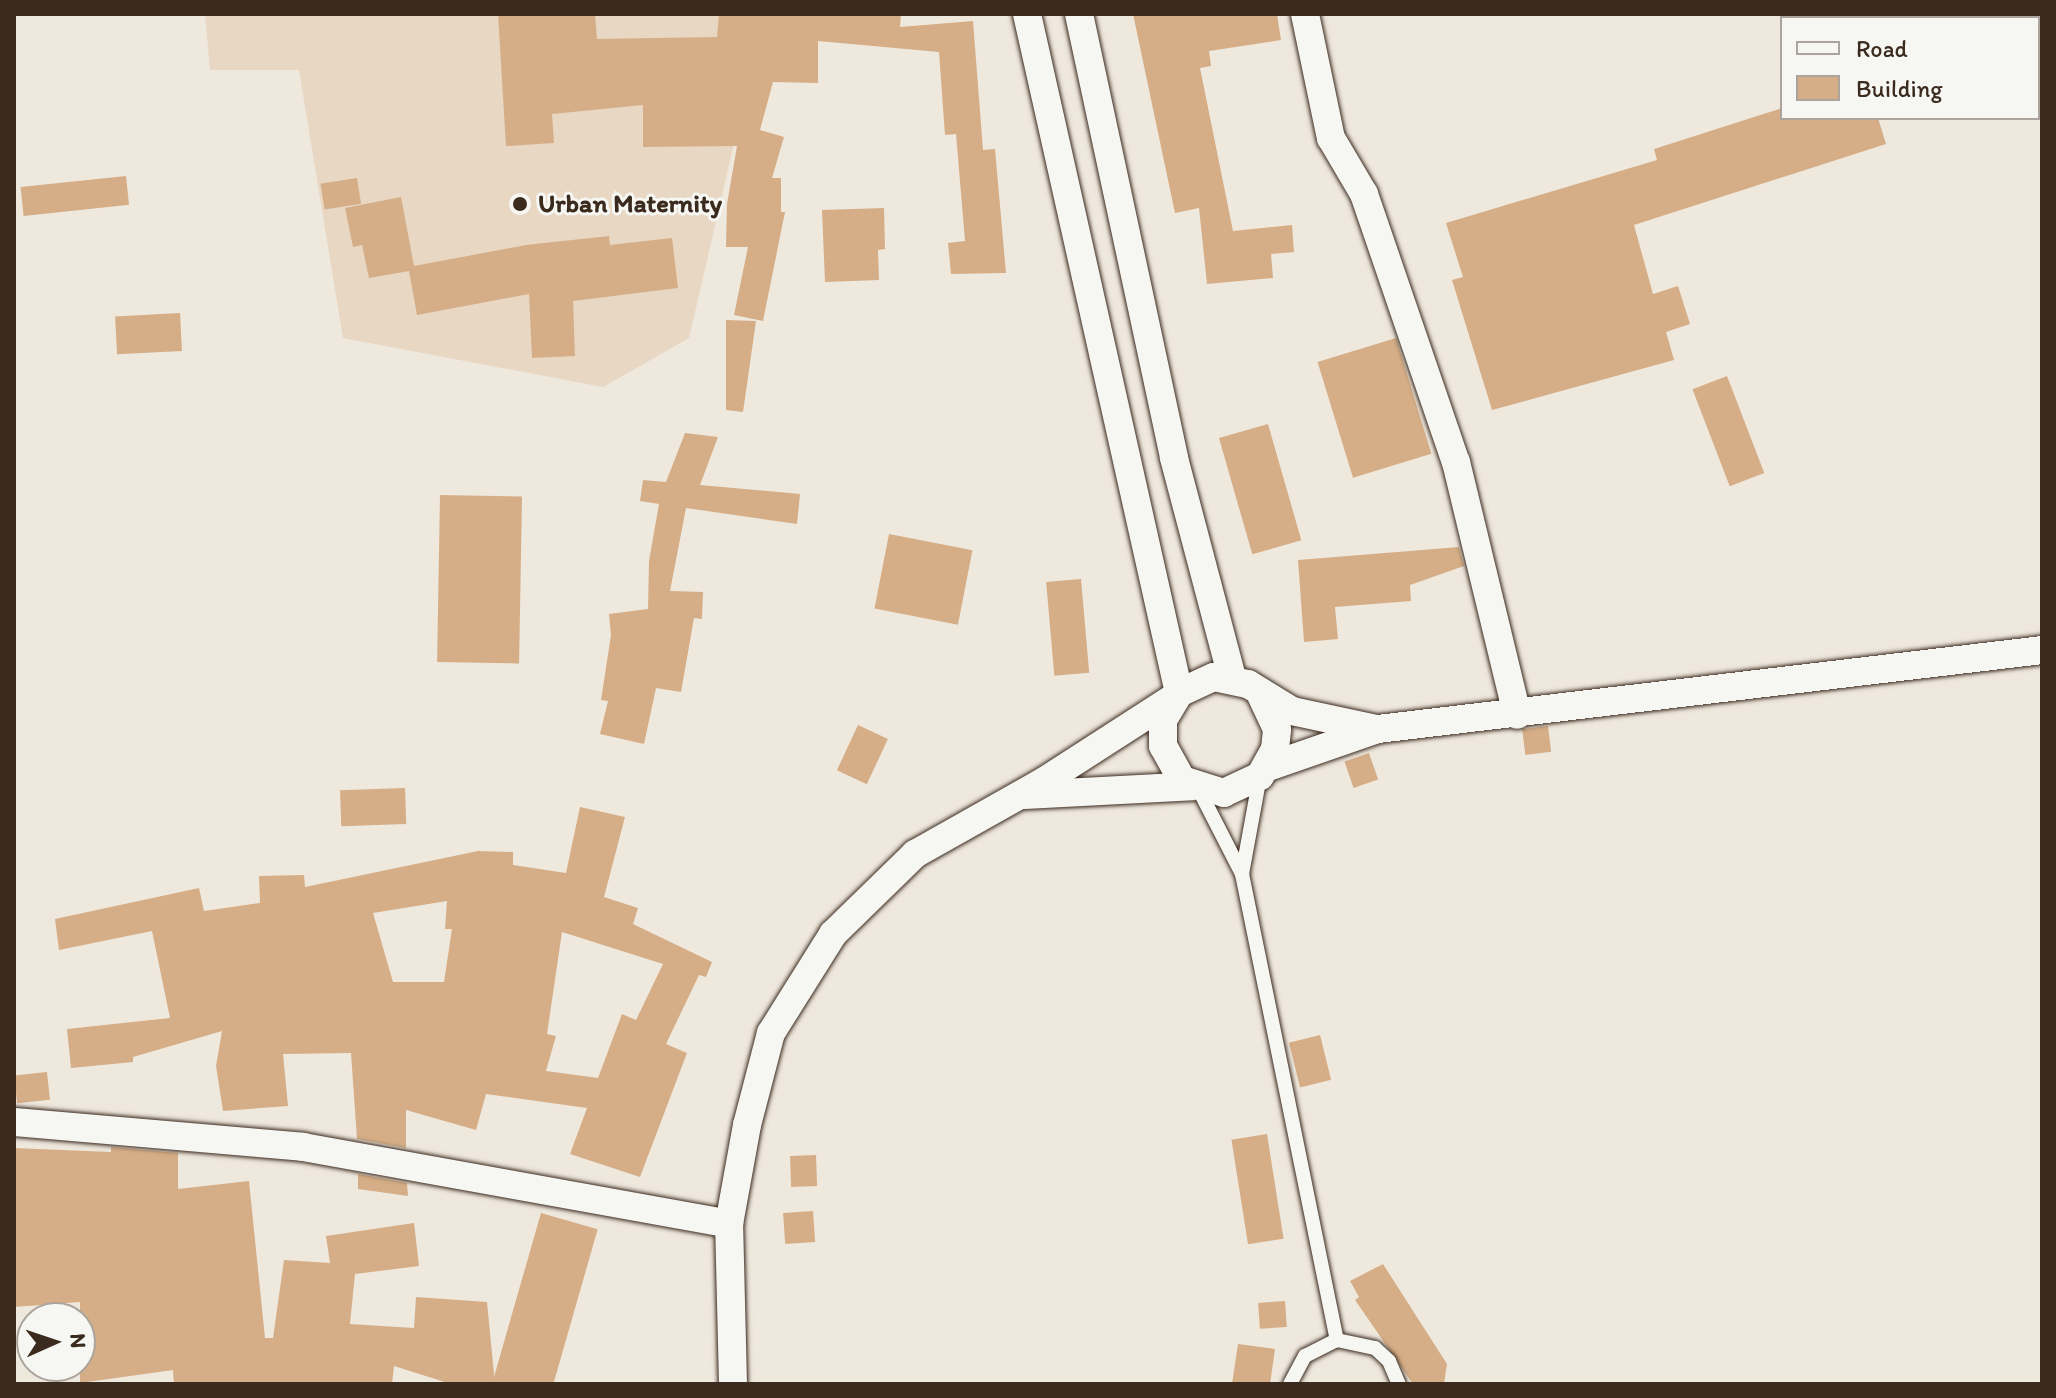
<!DOCTYPE html>
<html>
<head>
<meta charset="utf-8">
<style>
	body { margin:0 }
	#map { position:relative; width:2056px; height:1398px; overflow:hidden; background:#efe8dd; font-family:Itim,sans-serif }
	div>[style] { position:absolute }
	[style*='--x'] { left:calc(var(--x)*1px); top:calc(var(--y)*1px); width:calc(var(--w)*1px); rotate:calc(var(--a)*1deg) }
	.built>* { inset:0; background:#e7d7c3 }
	.building>* { inset:0; background:#d5ae87; transform-origin:0 0 }
	.roads { filter:drop-shadow(0 0 2px #3b2a1e) drop-shadow(0 0 2px #3b2a1e) }
	.lane>* { height:14px; margin:-7px; padding:0 7px; transform-origin:7px; border-radius:7px; background:#f6f6f2 }
	.street>* { height:28px; margin:-14px; padding:0 14px; transform-origin:14px; border-radius:14px; background:#f6f6f2 }
	.dots>* { width:22px; height:22px; translate:-50% -50%; box-sizing:border-box; border:4px solid #f6f6f2; border-radius:50% }
	span { translate:-50% -50%; white-space:nowrap; text-align:center; line-height:1.15; -webkit-text-stroke:6px #f6f6f2; paint-order:stroke }
	.poi-label { font-size:26px; color:#3b2a1e; font-weight:700 }
	.left { translate:0 -50%; text-align:left }
	.frame { position:absolute; inset:0; border:16px solid #3b2a1e; pointer-events:none }
	.legend { position:absolute; left:1780px; top:16px; width:260px; height:104px; box-sizing:border-box; background:#f6f6f2; border:2px solid #aba49d; margin:0; padding:10px 14px; list-style:none; font-size:24px; color:#3b2a1e }
	.legend li { display:flex; align-items:center; gap:16px; height:40px }
	.legend b { width:40px; border:2px solid #aba49d }
	.north { position:absolute; left:16px; top:1302px; width:80px; height:80px; box-sizing:border-box; background:#f6f6f2; border:2px solid #aba49d; border-radius:50%; rotate:87deg; font-size:22px; font-weight:700; line-height:32px; text-align:center; color:#3b2a1e }
	.north::after { content:''; display:block; margin:auto; width:28px; height:36px; background:#3b2a1e; clip-path:polygon(50% 0,100% 100%,50% 72%,0 100%) }
</style>
</head>
<body>
<div id="map">
	<div class="built">
		<i style="clip-path:polygon(205px 14px,764px 14px,689px 338px,603px 387px,343px 338px,299px 70px,210px 70px)"></i>
	</div>
	<div class="building">
		<i style="clip-path:polygon(498px 14px,595px 14px,597px 39px,717px 37px,719px 14px,901px 14px,900px 27px,973px 21px,983px 150px,995px 149px,1006px 273px,951px 274px,948px 243px,965px 241px,956px 134px,945px 135px,939px 52px,818px 41px,818px 83px,773px 82px,760px 130px,784px 137px,772px 178px,781px 178px,781px 212px,785px 212px,763px 321px,734px 315px,748px 247px,726px 247px,727px 204px,737px 146px,643px 147px,643px 105px,552px 114px,554px 143px,506px 146px)"></i>
		<i style="clip-path:polygon(1133px 14px,1277px 14px,1281px 40px,1209px 51px,1211px 66px,1200px 68px,1233px 231px,1292px 225px,1294px 252px,1271px 254px,1273px 278px,1207px 284px,1199px 208px,1175px 213px)"></i>
		<i style="clip-path:polygon(1782px 108px,1782px 118px,1878px 118px,1886px 144px,1634px 225px,1653px 294px,1678px 286px,1690px 324px,1666px 332px,1674px 360px,1492px 410px,1452px 280px,1463px 277px,1446px 223px,1657px 160px,1654px 149px)"></i>
		<i style="left:126px;top:176px;width:29px;height:106px;rotate:84deg"></i>
		<i style="left:357px;top:178px;width:26px;height:37px;rotate:81deg"></i>
		<i style="clip-path:polygon(401px 197px,414px 266px,526px 245px,609px 236px,610px 245px,672px 238px,678px 288px,573px 301px,575px 356px,532px 358px,529px 294px,417px 315px,409px 271px,369px 278px,362px 245px,353px 247px,345px 208px)"></i>
		<i style="clip-path:polygon(884px 208px,885px 249px,878px 250px,879px 280px,825px 282px,822px 210px)"></i>
		<i style="left:180px;top:313px;width:38px;height:65px;rotate:87deg"></i>
		<i style="clip-path:polygon(726px 320px,756px 321px,743px 412px,726px 410px)"></i>
		<i style="left:1396px;top:338px;width:121px;height:82px;rotate:73deg"></i>
		<i style="left:1727px;top:376px;width:104px;height:37px;rotate:69deg"></i>
		<i style="left:1268px;top:424px;width:121px;height:51px;rotate:74deg"></i>
		<i style="clip-path:polygon(685px 433px,718px 437px,700px 485px,800px 494px,797px 524px,686px 508px,670px 591px,703px 592px,702px 619px,694px 618px,681px 692px,656px 688px,644px 744px,600px 734px,608px 701px,601px 700px,611px 635px,609px 614px,648px 609px,649px 561px,659px 504px,640px 501px,643px 480px,666px 482px)"></i>
		<i style="left:440px;top:495px;width:82px;height:167px;rotate:1deg"></i>
		<i style="left:889px;top:534px;width:85px;height:76px;rotate:11deg"></i>
		<i style="clip-path:polygon(1459px 547px,1464px 566px,1410px 585px,1411px 601px,1335px 607px,1338px 639px,1304px 642px,1298px 560px)"></i>
		<i style="left:1081px;top:579px;width:94px;height:35px;rotate:85deg"></i>
		<i style="left:858px;top:725px;width:33px;height:50px;rotate:25deg"></i>
		<i style="left:1548px;top:726px;width:26px;height:26px;rotate:83deg"></i>
		<i style="left:1369px;top:753px;width:28px;height:26px;rotate:71deg"></i>
		<i style="left:405px;top:788px;width:36px;height:65px;rotate:88deg"></i>
		<i style="clip-path:polygon(evenodd,580px 807px,625px 817px,604px 897px,638px 908px,633px 924px,712px 962px,706px 977px,699px 975px,666px 1044px,687px 1053px,640px 1177px,570px 1154px,587px 1108px,486px 1094px,476px 1130px,406px 1110px,406px 1148px,357px 1139px,351px 1053px,283px 1054px,288px 1106px,223px 1111px,216px 1066px,222px 1031px,133px 1057px,133px 1062px,71px 1068px,67px 1029px,170px 1018px,152px 931px,59px 950px,55px 919px,199px 888px,204px 911px,260px 903px,259px 876px,304px 875px,305px 887px,478px 851px,513px 852px,513px 865px,566px 873px,580px 807px,447px 901px,445px 929px,452px 929px,444px 982px,393px 982px,373px 913px,447px 901px,580px 807px,562px 932px,663px 964px,636px 1020px,622px 1014px,598px 1078px,546px 1071px,556px 1036px,547px 1034px,562px 932px)"></i>
		<i style="left:1320px;top:1035px;width:46px;height:32px;rotate:76deg"></i>
		<i style="left:47px;top:1072px;width:28px;height:33px;rotate:84deg"></i>
		<i style="left:1267px;top:1134px;width:106px;height:36px;rotate:81deg"></i>
		<i style="clip-path:polygon(111px 1147px,178px 1153px,178px 1189px,249px 1181px,265px 1338px,273px 1338px,284px 1260px,330px 1263px,326px 1236px,414px 1223px,419px 1266px,355px 1274px,350px 1324px,414px 1328px,416px 1297px,487px 1302px,495px 1384px,451px 1384px,394px 1366px,392px 1384px,174px 1384px,173px 1370px,80px 1383px,80px 1302px,14px 1307px,14px 1148px,111px 1152px)"></i>
		<i style="left:816px;top:1155px;width:31px;height:26px;rotate:88deg"></i>
		<i style="clip-path:polygon(358px 1174px,407px 1183px,408px 1196px,358px 1189px)"></i>
		<i style="left:813px;top:1211px;width:31px;height:30px;rotate:86deg"></i>
		<i style="left:541px;top:1213px;width:59px;height:177px;rotate:16deg"></i>
		<i style="clip-path:polygon(1383px 1264px,1447px 1364px,1444px 1384px,1413px 1384px,1355px 1300px,1359px 1297px,1350px 1281px)"></i>
		<i style="left:1285px;top:1301px;width:26px;height:27px;rotate:86deg"></i>
		<i style="clip-path:polygon(1238px 1344px,1275px 1349px,1270px 1384px,1232px 1384px)"></i>
	</div>
	<div class="roads">
		<div class="lane">
			<i style="--x:1198;--y:788;--w:97;--a:62.9"></i>
			<i style="--x:1242;--y:874;--w:476;--a:78.5"></i>
			<i style="--x:1242;--y:874;--w:100;--a:-79.6"></i>
			<i style="--x:1290;--y:1384;--w:32;--a:-62"></i>
			<i style="--x:1305;--y:1356;--w:36;--a:-27"></i>
			<i style="--x:1337;--y:1340;--w:39;--a:12"></i>
			<i style="--x:1375;--y:1348;--w:19;--a:43"></i>
			<i style="--x:1389;--y:1361;--w:25;--a:67"></i>
		</div>
		<div class="street">
			<i style="--x:1027;--y:14;--w:696;--a:77.38"></i>
			<i style="--x:1079;--y:14;--w:454;--a:77.9"></i>
			<i style="--x:1174;--y:458;--w:228;--a:75.2"></i>
			<i style="--x:1305;--y:14;--w:127;--a:78.2"></i>
			<i style="--x:1331;--y:138;--w:65;--a:59.5"></i>
			<i style="--x:1364;--y:194;--w:283;--a:71.1"></i>
			<i style="--x:1456;--y:462;--w:260;--a:76.4"></i>
			<i style="--x:1261;--y:695;--w:38;--a:65"></i>
			<i style="--x:1277;--y:730;--w:19;--a:96"></i>
			<i style="--x:1275;--y:749;--w:31;--a:119"></i>
			<i style="--x:1260;--y:776;--w:40;--a:155"></i>
			<i style="--x:1224;--y:793;--w:44;--a:-162.8"></i>
			<i style="--x:1182;--y:780;--w:39;--a:-119"></i>
			<i style="--x:1163;--y:746;--w:26;--a:-90"></i>
			<i style="--x:1163;--y:720;--w:31;--a:-59"></i>
			<i style="--x:1179;--y:693;--w:38;--a:-25"></i>
			<i style="--x:1214;--y:677;--w:35;--a:12"></i>
			<i style="--x:1248;--y:684;--w:52;--a:31.5"></i>
			<i style="--x:1292;--y:711;--w:86;--a:12.1"></i>
			<i style="--x:1268;--y:767;--w:116;--a:-19.1"></i>
			<i style="--x:1378;--y:729;--w:669;--a:-6.78"></i>
			<i style="--x:1024;--y:795;--w:169;--a:-3"></i>
			<i style="--x:14;--y:1122;--w:290;--a:4.9"></i>
			<i style="--x:303;--y:1147;--w:433;--a:10.2"></i>
			<i style="--x:733;--y:1384;--w:160;--a:-91.4"></i>
			<i style="--x:729;--y:1224;--w:101;--a:-79.7"></i>
			<i style="--x:747;--y:1125;--w:95;--a:-75.4"></i>
			<i style="--x:771;--y:1033;--w:117;--a:-57.9"></i>
			<i style="--x:833;--y:934;--w:115;--a:-44.3"></i>
			<i style="--x:915;--y:854;--w:147;--a:-29.4"></i>
			<i style="--x:1043;--y:782;--w:157;--a:-32.8"></i>
		</div>
	</div>
	<div class="dots">
		<i style="left:520px;top:204px;background:#3b2a1e"></i>
	</div>
	<div class="poi-label">
		<span class="left" style="left:538px;top:204px">Urban Maternity</span>
	</div>
	<div class="frame"></div>
	<ul class="legend">
	<li><b style="height:10px;background:#f6f6f2"></b>Road</li>
	<li><b style="height:22px;background:#d5ae87"></b>Building</li>
	</ul>
	<div class="north">N</div>
</div>
</body>
</html>
